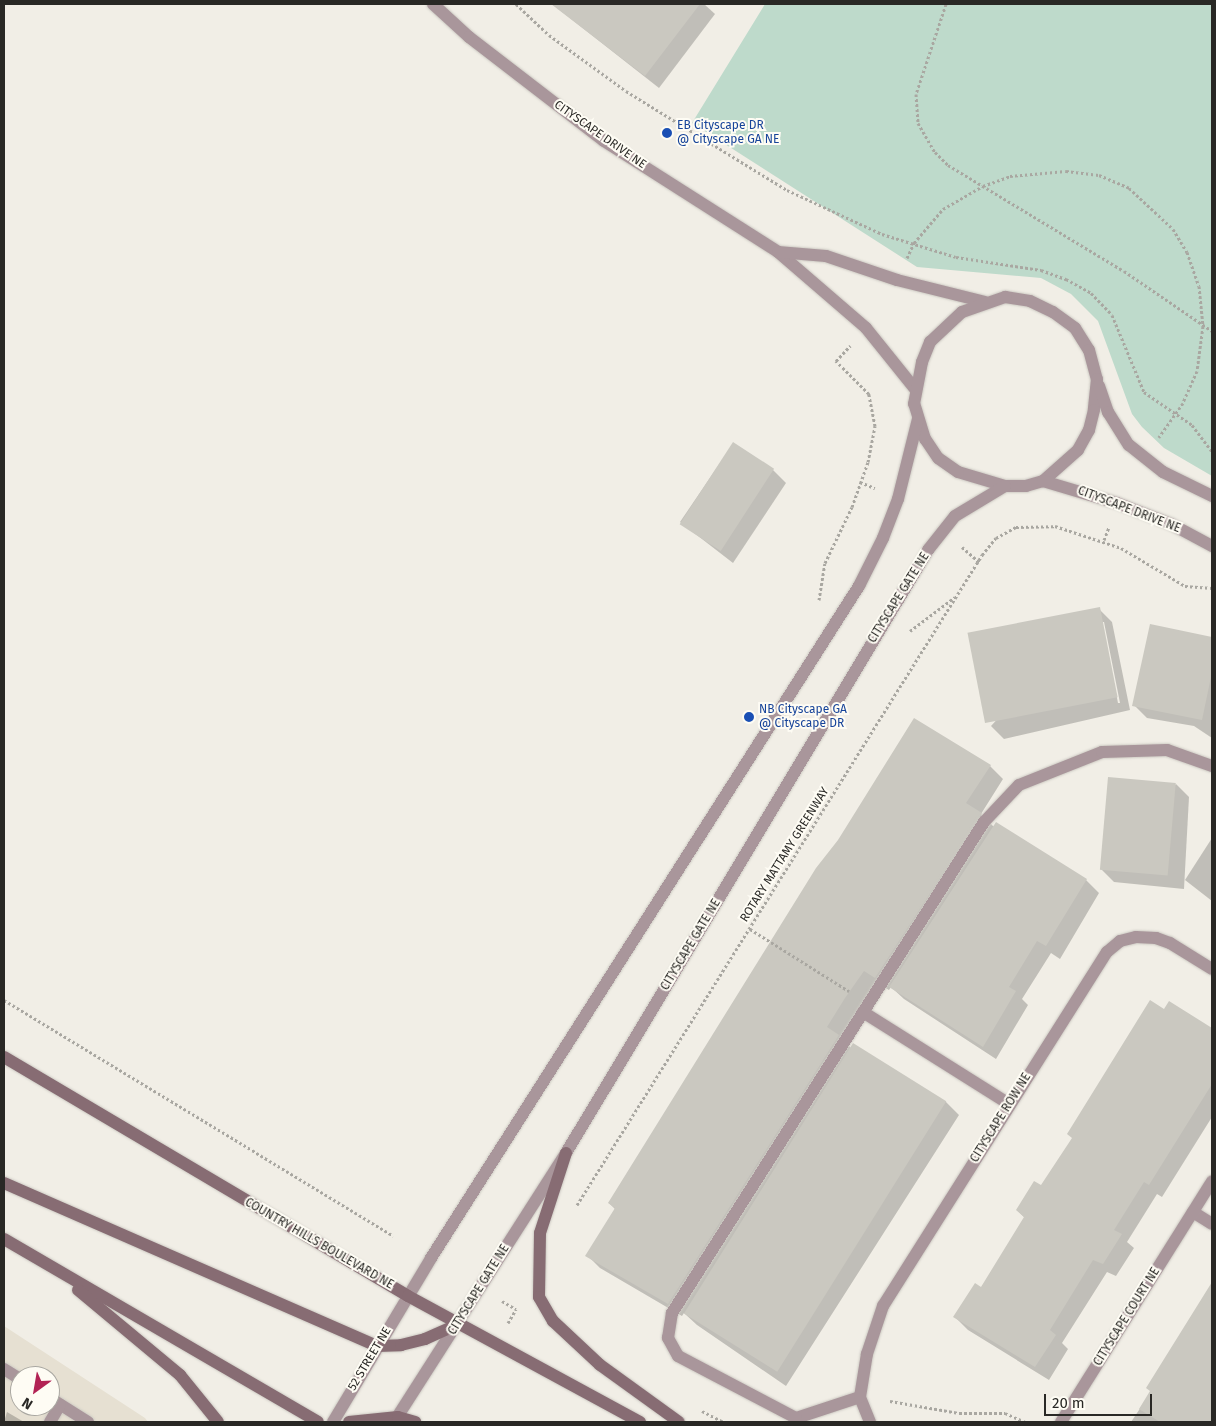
<!DOCTYPE html>
<html>
<head>
<meta charset="utf-8">
<style>
	body { margin:0 }
	#map { position:relative; width:1216px; height:1426px; overflow:hidden; background:#f1eee6; font-family:"Fira Sans",sans-serif }
	div>[style] { position:absolute }
	[style*='--x'] { left:calc(var(--x)*1px); top:calc(var(--y)*1px); width:calc(var(--w)*1px); rotate:calc(var(--a)*1deg) }
	.built>* { inset:0; background:#e6e0d2 }
	.green>* { inset:0; background:#bedacb }
	.shadow>* { inset:0; background:#0003 }
	.building>* { inset:0; background:#cac8c0; transform-origin:0 0 }
	.path>* { height:3px; margin-top:-1.5px; transform-origin:0; background:repeating-linear-gradient(90deg,#a9a7a1 0 2.5px,transparent 0 5px) }
	.roads { filter:drop-shadow(0 0 1px #cdcac3) drop-shadow(0 0 1px #cdcac3) }
	.service>* { height:12px; margin:-6px; padding:0 6px; transform-origin:6px; border-radius:6px; background:#a9969b }
	.minor>* { height:12px; margin:-6px; padding:0 6px; transform-origin:6px; border-radius:6px; background:#a9969b }
	.tertiary>* { height:12px; margin:-6px; padding:0 6px; transform-origin:6px; border-radius:6px; background:#a9969b }
	.secondary>* { height:12px; margin:-6px; padding:0 6px; transform-origin:6px; border-radius:6px; background:#876c73 }
	.dots>* { width:14px; height:14px; translate:-50% -50%; box-sizing:border-box; border:2px solid #fefcf4; border-radius:50% }
	span { translate:-50% -50%; white-space:nowrap; text-align:center; line-height:1.15; -webkit-text-stroke:4px #fefcf4; paint-order:stroke }
	.transit-label { font-size:12px; color:#164399 }
	.left { translate:0 -50%; text-align:left }
	.street-label { font-size:12px; color:#292825 }
	.frame { position:absolute; inset:0; border:5px solid #292825; pointer-events:none }
	.north { position:absolute; left:10px; top:1366px; width:50px; height:50px; box-sizing:border-box; background:#fefcf4; border:1px solid #a9a7a1; border-radius:50%; rotate:212deg; font-size:14px; font-weight:700; line-height:20px; text-align:center; color:#292825 }
	.north::after { content:''; display:block; margin:auto; width:18px; height:22px; background:#b22254; clip-path:polygon(50% 0,100% 100%,50% 72%,0 100%) }
	.scale { position:absolute; left:1044px; top:1394px; width:108px; height:22px; box-sizing:border-box; border:2px solid #292825; border-top:0; padding-left:6px; font-size:15px; line-height:18px; white-space:nowrap; color:#292825; -webkit-text-stroke:4px #fefcf4; paint-order:stroke }
</style>
</head>
<body>
<div id="map">
	<div class="built">
		<i style="clip-path:polygon(evenodd,4px 1326px,145px 1418px,148px 1422px,4px 1422px,4px 1326px,20px 1376px,50px 1376px,50px 1406px,20px 1406px,20px 1376px)"></i>
	</div>
	<div class="green">
		<i style="clip-path:polygon(765px 4px,1212px 4px,1212px 476px,1164px 448px,1142px 427px,1132px 414px,1098px 321px,1071px 294px,1041px 278px,917px 267px,692px 123px)"></i>
	</div>
	<div class="shadow">
		<i style="clip-path:polygon(552px 4px,704px 4px,715px 14px,659px 88px)"></i>
		<i style="clip-path:polygon(733px 444px,773px 470px,786px 483px,733px 563px,680px 522px)"></i>
		<i style="clip-path:polygon(evenodd,1099px 609px,1112px 622px,1130px 710px,1004px 739px,991px 726px,1099px 609px,1102px 622px,1104px 622px,1120px 703px,1118px 703px,1102px 622px)"></i>
		<i style="clip-path:polygon(1151px 626px,1212px 639px,1212px 738px,1194px 726px,1147px 718px,1134px 705px)"></i>
		<i style="clip-path:polygon(990px 766px,1003px 779px,981px 814px,994px 827px,1086px 880px,1099px 893px,1060px 959px,1051px 953px,1022px 999px,1028px 1005px,996px 1059px,904px 999px,891px 987px,889px 990px,877px 983px,841px 1038px,851px 1048px,853px 1045px,946px 1102px,959px 1115px,786px 1386px,697px 1325px,684px 1313px,682px 1316px,600px 1268px,587px 1255px,615px 1209px,609px 1203px)"></i>
		<i style="clip-path:polygon(1176px 784px,1189px 797px,1184px 889px,1114px 882px,1101px 869px)"></i>
		<i style="clip-path:polygon(1212px 838px,1212px 901px,1185px 880px)"></i>
		<i style="clip-path:polygon(1169px 1003px,1212px 1030px,1212px 1117px,1162px 1197px,1157px 1194px,1127px 1242px,1134px 1248px,1116px 1276px,1107px 1272px,1062px 1343px,1068px 1349px,1049px 1380px,968px 1330px,955px 1317px,982px 1289px,1025px 1218px,1017px 1210px,1042px 1187px)"></i>
		<i style="clip-path:polygon(1211px 1286px,1212px 1422px,1131px 1422px,1151px 1392px)"></i>
		<i style="clip-path:polygon(7px 1412px,24px 1422px,4px 1422px)"></i>
	</div>
	<div class="building">
		<i style="clip-path:polygon(551px 4px,700px 4px,645px 76px)"></i>
		<i style="left:733px;top:442px;width:49px;height:98px;rotate:33deg"></i>
		<i style="left:1100px;top:607px;width:92px;height:135px;rotate:79deg"></i>
		<i style="clip-path:polygon(1150px 624px,1212px 637px,1212px 672px,1202px 720px,1132px 706px)"></i>
		<i style="clip-path:polygon(914px 718px,991px 765px,966px 803px,982px 813px,875px 978px,864px 971px,845px 998px,827px 1027px,839px 1035px,668px 1304px,585px 1256px,615px 1208px,608px 1203px,816px 868px,838px 840px)"></i>
		<i style="left:1108px;top:777px;width:68px;height:93px;rotate:5deg"></i>
		<i style="clip-path:polygon(996px 822px,1087px 879px,1046px 946px,1037px 941px,1009px 987px,1016px 991px,983px 1047px,889px 987px)"></i>
		<i style="clip-path:polygon(1150px 1000px,1164px 1009px,1169px 1001px,1212px 1028px,1212px 1084px,1149px 1185px,1144px 1182px,1114px 1230px,1122px 1234px,1103px 1264px,1093px 1260px,1050px 1330px,1056px 1335px,1035px 1367px,953px 1317px,975px 1283px,981px 1287px,1024px 1217px,1016px 1210px,1034px 1181px,1041px 1185px,1072px 1138px,1067px 1134px)"></i>
		<i style="left:853px;top:1043px;width:110px;height:319px;rotate:32deg"></i>
		<i style="clip-path:polygon(1212px 1282px,1212px 1422px,1160px 1422px,1139px 1409px,1150px 1391px,1146px 1388px)"></i>
	</div>
	<div class="path">
		<i style="--x:516;--y:4;--w:45;--a:43.2"></i>
		<i style="--x:549;--y:35;--w:95;--a:36"></i>
		<i style="--x:626;--y:91;--w:189;--a:31.6"></i>
		<i style="--x:787;--y:190;--w:105;--a:24.9"></i>
		<i style="--x:882;--y:234;--w:77;--a:17.3"></i>
		<i style="--x:956;--y:257;--w:86;--a:8.7"></i>
		<i style="--x:1041;--y:270;--w:27;--a:20"></i>
		<i style="--x:1066;--y:279;--w:29;--a:29"></i>
		<i style="--x:1091;--y:293;--w:30;--a:46"></i>
		<i style="--x:1112;--y:315;--w:83;--a:67.4"></i>
		<i style="--x:1144;--y:392;--w:58;--a:34.5"></i>
		<i style="--x:1192;--y:425;--w:34;--a:53"></i>
		<i style="--x:946;--y:4;--w:95;--a:108.4"></i>
		<i style="--x:916;--y:94;--w:29;--a:86"></i>
		<i style="--x:918;--y:123;--w:34;--a:60"></i>
		<i style="--x:935;--y:152;--w:18;--a:45"></i>
		<i style="--x:948;--y:165;--w:205;--a:31.1"></i>
		<i style="--x:1124;--y:271;--w:107;--a:34.3"></i>
		<i style="--x:907;--y:258;--w:17;--a:-65"></i>
		<i style="--x:914;--y:243;--w:45;--a:-49.5"></i>
		<i style="--x:943;--y:209;--w:46;--a:-29.9"></i>
		<i style="--x:983;--y:186;--w:29;--a:-20"></i>
		<i style="--x:1010;--y:176;--w:56;--a:-5.1"></i>
		<i style="--x:1066;--y:171;--w:33;--a:7"></i>
		<i style="--x:1099;--y:175;--w:33;--a:23"></i>
		<i style="--x:1129;--y:188;--w:60;--a:43"></i>
		<i style="--x:1173;--y:229;--w:27;--a:59"></i>
		<i style="--x:1187;--y:252;--w:36;--a:71"></i>
		<i style="--x:1199;--y:286;--w:40;--a:84.3"></i>
		<i style="--x:1203;--y:326;--w:45;--a:97.6"></i>
		<i style="--x:1197;--y:371;--w:35;--a:114"></i>
		<i style="--x:1183;--y:403;--w:42;--a:125.2"></i>
		<i style="--x:860;--y:482;--w:16;--a:22"></i>
		<i style="--x:1104;--y:540;--w:14;--a:-69"></i>
		<i style="--x:962;--y:547;--w:23;--a:41"></i>
		<i style="--x:819;--y:600;--w:37;--a:-81"></i>
		<i style="--x:825;--y:563;--w:62;--a:-64.3"></i>
		<i style="--x:852;--y:507;--w:48;--a:-70.4"></i>
		<i style="--x:868;--y:462;--w:37;--a:-79"></i>
		<i style="--x:875;--y:426;--w:33;--a:-101"></i>
		<i style="--x:869;--y:394;--w:47;--a:-135"></i>
		<i style="--x:836;--y:361;--w:21;--a:-47"></i>
		<i style="--x:910;--y:631;--w:56;--a:-37.1"></i>
		<i style="--x:750;--y:929;--w:117;--a:32.1"></i>
		<i style="--x:4;--y:1000;--w:455;--a:31.2"></i>
		<i style="--x:577;--y:1205;--w:766;--a:-58.07"></i>
		<i style="--x:982;--y:555;--w:22;--a:-51"></i>
		<i style="--x:996;--y:538;--w:23;--a:-29"></i>
		<i style="--x:1016;--y:527;--w:39;--a:-1"></i>
		<i style="--x:1055;--y:526;--w:70;--a:18.4"></i>
		<i style="--x:1121;--y:548;--w:74;--a:30.7"></i>
		<i style="--x:1185;--y:586;--w:27;--a:4"></i>
		<i style="--x:502;--y:1301;--w:16;--a:30"></i>
		<i style="--x:508;--y:1323;--w:16;--a:-60"></i>
		<i style="--x:890;--y:1401;--w:70;--a:9.9"></i>
		<i style="--x:959;--y:1413;--w:46;--a:0"></i>
		<i style="--x:1005;--y:1413;--w:22;--a:24"></i>
		<i style="--x:702;--y:1411;--w:25;--a:27"></i>
	</div>
	<div class="roads">
		<div class="service">
			<i style="--x:863;--y:1012;--w:173;--a:32.2"></i>
			<i style="--x:4;--y:1369;--w:19;--a:32"></i>
			<i style="--x:50;--y:1398;--w:45;--a:32.3"></i>
			<i style="--x:50;--y:1422;--w:20;--a:-60"></i>
			<i style="--x:870;--y:1422;--w:27;--a:-112"></i>
			<i style="--x:860;--y:1397;--w:67;--a:161.8"></i>
			<i style="--x:796;--y:1418;--w:133;--a:-152.3"></i>
			<i style="--x:678;--y:1356;--w:21;--a:-119"></i>
			<i style="--x:668;--y:1338;--w:25;--a:-81"></i>
			<i style="--x:672;--y:1313;--w:582;--a:-57.57"></i>
			<i style="--x:984;--y:822;--w:51;--a:-46.6"></i>
			<i style="--x:1019;--y:785;--w:89;--a:-21.7"></i>
			<i style="--x:1102;--y:752;--w:65;--a:-1.8"></i>
			<i style="--x:1167;--y:750;--w:48;--a:19.6"></i>
		</div>
		<div class="minor">
			<i style="--x:1193;--y:1212;--w:22;--a:32"></i>
			<i style="--x:860;--y:1397;--w:44;--a:-80.8"></i>
			<i style="--x:867;--y:1354;--w:51;--a:-71.6"></i>
			<i style="--x:883;--y:1306;--w:419;--a:-57.7"></i>
			<i style="--x:1107;--y:952;--w:17;--a:-40"></i>
			<i style="--x:1120;--y:941;--w:16;--a:-14"></i>
			<i style="--x:1136;--y:937;--w:20;--a:3"></i>
			<i style="--x:1156;--y:938;--w:15;--a:20"></i>
			<i style="--x:1170;--y:943;--w:49;--a:31.8"></i>
			<i style="--x:1061;--y:1422;--w:284;--a:-57.9"></i>
		</div>
		<div class="tertiary">
			<i style="--x:433;--y:4;--w:49;--a:42.5"></i>
			<i style="--x:469;--y:37;--w:170;--a:37.6"></i>
			<i style="--x:604;--y:141;--w:206;--a:32.5"></i>
			<i style="--x:778;--y:252;--w:116;--a:40.8"></i>
			<i style="--x:866;--y:328;--w:78;--a:51.2"></i>
			<i style="--x:778;--y:252;--w:48;--a:4.8"></i>
			<i style="--x:826;--y:256;--w:75;--a:18.7"></i>
			<i style="--x:897;--y:280;--w:91;--a:14"></i>
			<i style="--x:1005;--y:297;--w:25;--a:9"></i>
			<i style="--x:1030;--y:301;--w:25;--a:26"></i>
			<i style="--x:1053;--y:312;--w:27;--a:36"></i>
			<i style="--x:1075;--y:328;--w:26;--a:58"></i>
			<i style="--x:1089;--y:350;--w:30;--a:75"></i>
			<i style="--x:1097;--y:379;--w:31;--a:96"></i>
			<i style="--x:1094;--y:410;--w:21;--a:104"></i>
			<i style="--x:1089;--y:430;--w:23;--a:119"></i>
			<i style="--x:1078;--y:450;--w:47;--a:138.5"></i>
			<i style="--x:1043;--y:481;--w:18;--a:164"></i>
			<i style="--x:1026;--y:486;--w:21;--a:180"></i>
			<i style="--x:1005;--y:486;--w:49;--a:-163.4"></i>
			<i style="--x:958;--y:472;--w:24;--a:-145"></i>
			<i style="--x:938;--y:458;--w:23;--a:-124"></i>
			<i style="--x:925;--y:439;--w:37;--a:-107"></i>
			<i style="--x:914;--y:404;--w:43;--a:-79.2"></i>
			<i style="--x:922;--y:362;--w:22;--a:-68"></i>
			<i style="--x:930;--y:342;--w:44;--a:-43.2"></i>
			<i style="--x:962;--y:312;--w:46;--a:-19.2"></i>
			<i style="--x:1099;--y:386;--w:28;--a:71"></i>
			<i style="--x:1108;--y:412;--w:39;--a:58"></i>
			<i style="--x:1129;--y:445;--w:43;--a:38.5"></i>
			<i style="--x:1163;--y:472;--w:55;--a:26.1"></i>
			<i style="--x:1043;--y:481;--w:77;--a:16.6"></i>
			<i style="--x:1117;--y:503;--w:58;--a:21.3"></i>
			<i style="--x:1171;--y:524;--w:47;--a:28.2"></i>
			<i style="--x:333;--y:1422;--w:191;--a:-59.1"></i>
			<i style="--x:431;--y:1258;--w:797;--a:-57.51"></i>
			<i style="--x:859;--y:586;--w:54;--a:-63.4"></i>
			<i style="--x:883;--y:538;--w:42;--a:-69"></i>
			<i style="--x:898;--y:499;--w:82;--a:-76"></i>
			<i style="--x:394;--y:1422;--w:319;--a:-57.4"></i>
			<i style="--x:566;--y:1153;--w:703;--a:-59.02"></i>
			<i style="--x:928;--y:550;--w:43;--a:-51.5"></i>
			<i style="--x:955;--y:516;--w:58;--a:-31"></i>
		</div>
		<div class="secondary">
			<i style="--x:4;--y:1057;--w:469;--a:30.6"></i>
			<i style="--x:408;--y:1296;--w:264;--a:28.5"></i>
			<i style="--x:566;--y:1153;--w:84;--a:108"></i>
			<i style="--x:540;--y:1233;--w:64;--a:90.9"></i>
			<i style="--x:539;--y:1297;--w:28;--a:60"></i>
			<i style="--x:553;--y:1321;--w:64;--a:43.1"></i>
			<i style="--x:600;--y:1365;--w:97;--a:35.8"></i>
			<i style="--x:4;--y:1183;--w:407;--a:23.6"></i>
			<i style="--x:377;--y:1346;--w:24;--a:-2"></i>
			<i style="--x:401;--y:1345;--w:25;--a:-14"></i>
			<i style="--x:425;--y:1339;--w:36;--a:-24"></i>
			<i style="--x:4;--y:1239;--w:363;--a:30.2"></i>
			<i style="--x:78;--y:1290;--w:133;--a:39.8"></i>
			<i style="--x:180;--y:1375;--w:60;--a:51"></i>
			<i style="--x:349;--y:1422;--w:49;--a:-5.8"></i>
			<i style="--x:398;--y:1417;--w:18;--a:16"></i>
		</div>
	</div>
	<div class="dots">
		<i style="left:667px;top:133px;background:#1a4fb4"></i>
		<i style="left:749px;top:717px;background:#1a4fb4"></i>
	</div>
	<div class="transit-label">
		<span class="left" style="left:677px;top:133px">EB Cityscape DR<br>@ Cityscape GA NE</span>
		<span class="left" style="left:759px;top:717px">NB Cityscape GA<br>@ Cityscape DR</span>
	</div>
	<div class="street-label">
		<span style="left:600px;top:135px;rotate:35deg">CITYSCAPE DRIVE NE</span>
		<span style="left:1129px;top:510px;rotate:21deg">CITYSCAPE DRIVE NE</span>
		<span style="left:899px;top:598px;rotate:-58deg">CITYSCAPE GATE NE</span>
		<span style="left:785px;top:855px;rotate:-58deg">ROTARY MATTAMY GREENWAY</span>
		<span style="left:691px;top:945px;rotate:-59deg">CITYSCAPE GATE NE</span>
		<span style="left:1001px;top:1118px;rotate:-58deg">CITYSCAPE ROW NE</span>
		<span style="left:319px;top:1244px;rotate:30deg">COUNTRY HILLS BOULEVARD NE</span>
		<span style="left:479px;top:1290px;rotate:-58deg">CITYSCAPE GATE NE</span>
		<span style="left:1127px;top:1317px;rotate:-58deg">CITYSCAPE COURT NE</span>
		<span style="left:370px;top:1359px;rotate:-59deg">52 STREET NE</span>
	</div>
	<div class="frame"></div>
	<div class="north">N</div>
	<div class="scale">20 m</div>
</div>
</body>
</html>
